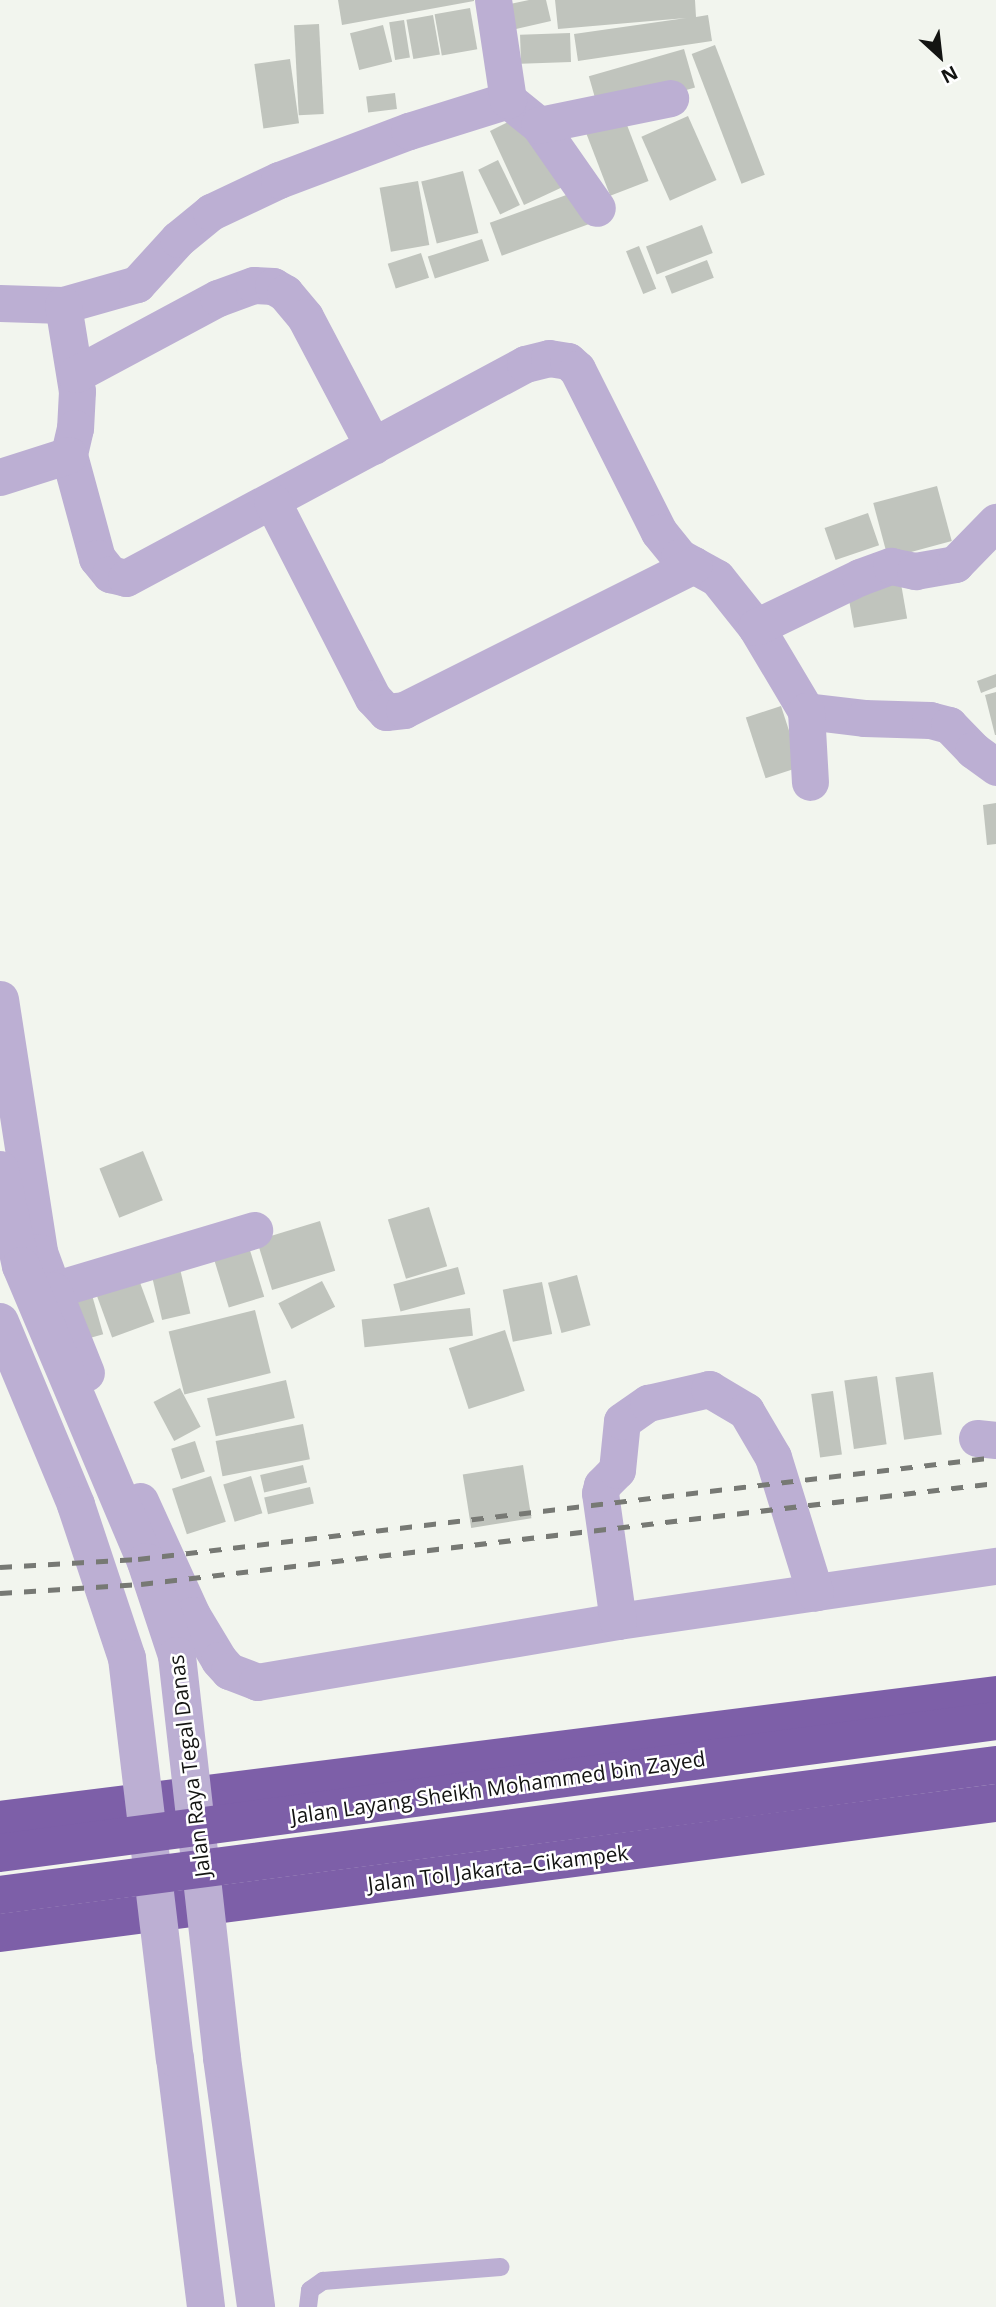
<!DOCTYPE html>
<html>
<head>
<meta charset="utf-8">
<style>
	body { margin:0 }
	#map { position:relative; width:996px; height:2307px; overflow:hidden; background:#f2f5ee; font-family:"Open Sans",sans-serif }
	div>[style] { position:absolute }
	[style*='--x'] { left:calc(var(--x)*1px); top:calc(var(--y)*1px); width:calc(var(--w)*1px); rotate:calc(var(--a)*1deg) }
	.building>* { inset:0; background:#c0c4bd; transform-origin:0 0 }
	.service>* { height:18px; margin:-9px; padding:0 9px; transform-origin:9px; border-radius:9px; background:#bcafd3 }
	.minor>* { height:37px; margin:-18.5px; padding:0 18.5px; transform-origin:18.5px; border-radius:18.5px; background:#bcafd3 }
	.tertiary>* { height:38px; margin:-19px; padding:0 19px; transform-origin:19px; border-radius:19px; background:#bcafd3 }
	.motorway>* { height:38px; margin:-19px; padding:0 19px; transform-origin:19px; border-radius:19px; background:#7d5fa8 }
	.rail>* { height:5px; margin-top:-2.5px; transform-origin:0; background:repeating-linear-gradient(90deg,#777974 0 12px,transparent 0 24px) }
	.tertiary-bridge>* { height:38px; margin:-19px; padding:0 19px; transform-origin:19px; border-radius:19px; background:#bcafd3 }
	.motorway-bridge>* { height:38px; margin:-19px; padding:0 19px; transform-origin:19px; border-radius:19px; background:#7d5fa8 }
	span { translate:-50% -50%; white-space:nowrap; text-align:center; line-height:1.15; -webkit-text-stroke:5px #fff; paint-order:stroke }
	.street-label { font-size:21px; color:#131412 }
	.north { position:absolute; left:905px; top:21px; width:70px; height:70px; -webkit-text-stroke:5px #fff; paint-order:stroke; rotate:153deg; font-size:19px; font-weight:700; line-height:28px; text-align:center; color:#131412 }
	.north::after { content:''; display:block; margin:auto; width:24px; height:32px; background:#131412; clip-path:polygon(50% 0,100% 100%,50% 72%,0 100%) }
</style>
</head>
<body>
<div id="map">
	<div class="building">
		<i style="clip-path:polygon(338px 0,474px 0,474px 1px,342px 25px)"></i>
		<i style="clip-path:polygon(529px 0,546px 0,551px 21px,516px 29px,510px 4px)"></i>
		<i style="clip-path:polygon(555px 0,695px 0,696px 17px,708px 15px,712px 41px,578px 61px,574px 34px,686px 18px,558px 29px)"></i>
		<i style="left:470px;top:8px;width:42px;height:36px;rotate:80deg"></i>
		<i style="left:433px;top:15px;width:40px;height:27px;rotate:80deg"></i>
		<i style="left:404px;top:20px;width:38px;height:15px;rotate:81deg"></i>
		<i style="left:319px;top:24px;width:90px;height:25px;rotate:87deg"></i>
		<i style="left:383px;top:25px;width:38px;height:34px;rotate:76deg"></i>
		<i style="left:570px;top:33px;width:29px;height:50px;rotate:88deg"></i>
		<i style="left:715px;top:45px;width:139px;height:25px;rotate:69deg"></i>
		<i style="left:684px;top:49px;width:40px;height:99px;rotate:74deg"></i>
		<i style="left:290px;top:59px;width:65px;height:36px;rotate:82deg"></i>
		<i style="left:395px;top:93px;width:16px;height:29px;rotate:83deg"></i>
		<i style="left:622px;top:112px;width:74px;height:41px;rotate:69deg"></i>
		<i style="clip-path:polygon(520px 116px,567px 185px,524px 205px,490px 131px)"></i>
		<i style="left:688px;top:116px;width:70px;height:51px;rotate:66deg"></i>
		<i style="left:498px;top:160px;width:50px;height:22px;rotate:64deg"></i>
		<i style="left:463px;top:171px;width:64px;height:43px;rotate:76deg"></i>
		<i style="left:418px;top:181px;width:65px;height:39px;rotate:80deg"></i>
		<i style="left:580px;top:190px;width:35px;height:96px;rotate:70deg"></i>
		<i style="left:702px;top:225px;width:30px;height:60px;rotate:69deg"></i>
		<i style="left:482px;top:239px;width:23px;height:57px;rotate:72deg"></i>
		<i style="left:639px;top:246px;width:46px;height:14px;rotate:68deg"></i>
		<i style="left:421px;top:253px;width:26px;height:35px;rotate:72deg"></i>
		<i style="left:707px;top:260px;width:19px;height:45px;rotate:69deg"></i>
		<i style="left:937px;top:486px;width:57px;height:66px;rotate:75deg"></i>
		<i style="left:868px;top:513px;width:34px;height:46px;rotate:71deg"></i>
		<i style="left:900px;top:578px;width:41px;height:54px;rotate:80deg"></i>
		<i style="clip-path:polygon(996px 674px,996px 687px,981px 693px,977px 681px)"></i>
		<i style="clip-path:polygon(996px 692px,996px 735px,995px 735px,985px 695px)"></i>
		<i style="left:781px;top:706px;width:64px;height:37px;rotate:72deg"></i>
		<i style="clip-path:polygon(996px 803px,996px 844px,987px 845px,983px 805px)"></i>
		<i style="left:143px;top:1151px;width:53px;height:47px;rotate:68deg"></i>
		<i style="left:429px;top:1207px;width:62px;height:43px;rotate:73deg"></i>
		<i style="left:320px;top:1221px;width:52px;height:66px;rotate:73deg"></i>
		<i style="left:249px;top:1247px;width:52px;height:37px;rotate:73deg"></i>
		<i style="left:178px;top:1260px;width:55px;height:29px;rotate:77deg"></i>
		<i style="left:458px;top:1267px;width:28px;height:67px;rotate:75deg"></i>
		<i style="left:577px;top:1275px;width:52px;height:30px;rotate:75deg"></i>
		<i style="left:138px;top:1277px;width:48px;height:45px;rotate:70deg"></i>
		<i style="left:322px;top:1281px;width:29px;height:49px;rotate:63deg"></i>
		<i style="left:542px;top:1282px;width:53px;height:40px;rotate:79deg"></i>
		<i style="left:90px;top:1288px;width:48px;height:25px;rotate:74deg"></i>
		<i style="left:470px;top:1308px;width:28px;height:109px;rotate:84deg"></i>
		<i style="left:255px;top:1310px;width:65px;height:89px;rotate:76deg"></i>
		<i style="left:505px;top:1330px;width:64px;height:59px;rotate:72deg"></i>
		<i style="left:933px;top:1372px;width:63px;height:38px;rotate:82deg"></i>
		<i style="left:877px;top:1376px;width:69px;height:33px;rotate:82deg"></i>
		<i style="left:286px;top:1380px;width:39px;height:81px;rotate:77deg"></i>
		<i style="left:180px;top:1388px;width:44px;height:30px;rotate:62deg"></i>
		<i style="left:833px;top:1391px;width:64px;height:22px;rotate:82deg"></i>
		<i style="left:303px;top:1424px;width:36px;height:89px;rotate:79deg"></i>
		<i style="left:195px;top:1441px;width:32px;height:25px;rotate:72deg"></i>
		<i style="left:303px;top:1465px;width:18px;height:44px;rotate:77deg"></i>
		<i style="left:523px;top:1465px;width:54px;height:61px;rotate:81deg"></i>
		<i style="left:211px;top:1476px;width:48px;height:41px;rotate:72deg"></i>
		<i style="left:251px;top:1476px;width:39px;height:29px;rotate:73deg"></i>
		<i style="left:310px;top:1487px;width:17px;height:47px;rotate:77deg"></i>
	</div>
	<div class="service">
		<i style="--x:308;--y:2307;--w:17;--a:-83"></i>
		<i style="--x:310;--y:2290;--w:16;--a:-35"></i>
		<i style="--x:323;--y:2281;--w:178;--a:-4.5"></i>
	</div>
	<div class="minor">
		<i style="--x:508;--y:100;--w:40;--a:39"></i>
		<i style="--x:539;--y:125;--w:101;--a:55.1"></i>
		<i style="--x:539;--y:125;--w:134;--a:-11.6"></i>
		<i style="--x:0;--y:303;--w:63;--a:1.8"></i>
		<i style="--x:63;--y:305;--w:77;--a:-15.8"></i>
		<i style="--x:137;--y:284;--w:61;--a:-47.7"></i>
		<i style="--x:178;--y:239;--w:43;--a:-39.3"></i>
		<i style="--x:211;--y:212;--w:75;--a:-25.2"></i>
		<i style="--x:279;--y:180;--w:139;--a:-20.7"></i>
		<i style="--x:409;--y:131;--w:104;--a:-17.4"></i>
		<i style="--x:508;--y:100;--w:101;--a:-98.5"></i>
		<i style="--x:63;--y:305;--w:87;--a:80.8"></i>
		<i style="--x:77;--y:391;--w:37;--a:93"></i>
		<i style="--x:75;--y:428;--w:28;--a:103"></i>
		<i style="--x:69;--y:455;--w:107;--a:74.8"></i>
		<i style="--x:97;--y:558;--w:21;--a:51"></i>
		<i style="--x:110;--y:574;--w:16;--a:14"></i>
		<i style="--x:126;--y:578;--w:453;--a:-28.2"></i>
		<i style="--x:525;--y:364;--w:25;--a:-14"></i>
		<i style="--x:549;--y:358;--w:19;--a:9"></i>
		<i style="--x:568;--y:361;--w:12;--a:42"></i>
		<i style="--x:577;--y:369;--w:182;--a:63.3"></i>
		<i style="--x:659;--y:532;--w:32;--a:51"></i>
		<i style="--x:679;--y:557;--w:43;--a:28.9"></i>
		<i style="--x:717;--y:578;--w:63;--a:51.5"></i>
		<i style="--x:756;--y:627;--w:98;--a:59.2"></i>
		<i style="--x:806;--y:711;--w:58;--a:6.9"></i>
		<i style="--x:864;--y:718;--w:66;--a:1.7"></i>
		<i style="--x:930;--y:720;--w:20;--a:15"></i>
		<i style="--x:949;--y:725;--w:35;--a:46"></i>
		<i style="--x:973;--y:750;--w:29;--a:36"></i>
		<i style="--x:76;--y:374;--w:161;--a:-28.2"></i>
		<i style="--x:218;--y:298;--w:38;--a:-20"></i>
		<i style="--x:254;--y:285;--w:19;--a:3"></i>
		<i style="--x:273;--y:286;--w:14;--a:30"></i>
		<i style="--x:285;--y:293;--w:31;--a:50"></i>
		<i style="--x:305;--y:317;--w:146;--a:62.2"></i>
		<i style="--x:0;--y:477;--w:72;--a:-17.7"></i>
		<i style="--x:272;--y:501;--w:221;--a:62.9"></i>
		<i style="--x:373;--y:698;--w:19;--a:47"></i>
		<i style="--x:386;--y:712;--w:18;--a:-6"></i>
		<i style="--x:404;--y:710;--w:324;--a:-26.6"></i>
		<i style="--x:756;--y:627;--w:115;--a:-25.7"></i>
		<i style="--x:860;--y:577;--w:33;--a:-20"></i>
		<i style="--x:891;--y:566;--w:25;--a:12"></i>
		<i style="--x:915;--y:571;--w:41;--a:-9.9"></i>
		<i style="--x:955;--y:564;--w:59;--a:-45.7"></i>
		<i style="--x:806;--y:711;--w:71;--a:86.8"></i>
		<i style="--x:0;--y:999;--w:256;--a:81.2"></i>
		<i style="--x:39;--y:1252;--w:40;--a:69.8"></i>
		<i style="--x:53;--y:1290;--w:210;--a:-16.6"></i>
		<i style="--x:53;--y:1290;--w:89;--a:68.3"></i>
		<i style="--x:977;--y:1438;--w:19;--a:6"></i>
		<i style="--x:140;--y:1501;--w:125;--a:65.5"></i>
		<i style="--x:192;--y:1615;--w:52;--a:59"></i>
		<i style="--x:219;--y:1660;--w:15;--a:48"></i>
		<i style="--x:229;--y:1671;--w:30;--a:21"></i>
		<i style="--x:257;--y:1682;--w:366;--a:-9.6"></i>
		<i style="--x:618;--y:1621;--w:382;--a:-8.3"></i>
		<i style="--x:618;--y:1621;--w:129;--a:-98"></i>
		<i style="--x:600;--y:1493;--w:8;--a:-76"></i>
		<i style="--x:602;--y:1485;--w:21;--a:-45"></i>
		<i style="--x:617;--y:1470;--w:49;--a:-84.2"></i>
		<i style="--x:622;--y:1421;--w:32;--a:-35"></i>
		<i style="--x:648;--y:1403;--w:63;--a:-12.9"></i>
		<i style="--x:709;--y:1389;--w:43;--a:30.7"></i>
		<i style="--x:746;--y:1411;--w:53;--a:59.6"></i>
		<i style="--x:773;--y:1457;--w:142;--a:72.8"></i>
	</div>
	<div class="tertiary">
		<i style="--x:0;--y:1170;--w:98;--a:77.7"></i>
		<i style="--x:21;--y:1266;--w:321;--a:67.1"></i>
		<i style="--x:146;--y:1562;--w:99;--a:71.7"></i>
		<i style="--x:0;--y:1322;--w:198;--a:67.4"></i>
		<i style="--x:76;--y:1505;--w:161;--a:71.6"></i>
		<i style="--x:175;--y:2058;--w:251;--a:82.9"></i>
		<i style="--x:222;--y:2058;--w:251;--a:82.2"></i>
	</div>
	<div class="motorway">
		<i style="--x:0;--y:1820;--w:1004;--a:-7.15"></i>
		<i style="--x:0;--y:1933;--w:1004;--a:-7.44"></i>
	</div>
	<div class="rail">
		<i style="--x:0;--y:1567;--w:138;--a:-3.3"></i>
		<i style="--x:138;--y:1559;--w:864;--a:-6.78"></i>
		<i style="--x:0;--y:1593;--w:141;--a:-3.7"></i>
		<i style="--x:141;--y:1584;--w:861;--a:-6.74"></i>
	</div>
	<div class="tertiary-bridge">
		<i style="--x:177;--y:1656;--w:405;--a:83.6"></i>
		<i style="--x:127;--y:1658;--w:403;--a:83.2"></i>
	</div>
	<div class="motorway-bridge">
		<i style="--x:0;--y:1853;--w:1005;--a:-7.55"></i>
		<i style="--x:0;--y:1895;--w:1004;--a:-7.44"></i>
	</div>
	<div class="street-label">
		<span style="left:189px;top:1766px;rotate:-97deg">Jalan Raya Tegal Danas</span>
		<span style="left:498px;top:1787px;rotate:-8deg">Jalan Layang Sheikh Mohammed bin Zayed</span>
		<span style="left:498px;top:1868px;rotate:-7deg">Jalan Tol Jakarta–Cikampek</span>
	</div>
	<div class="north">N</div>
</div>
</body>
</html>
